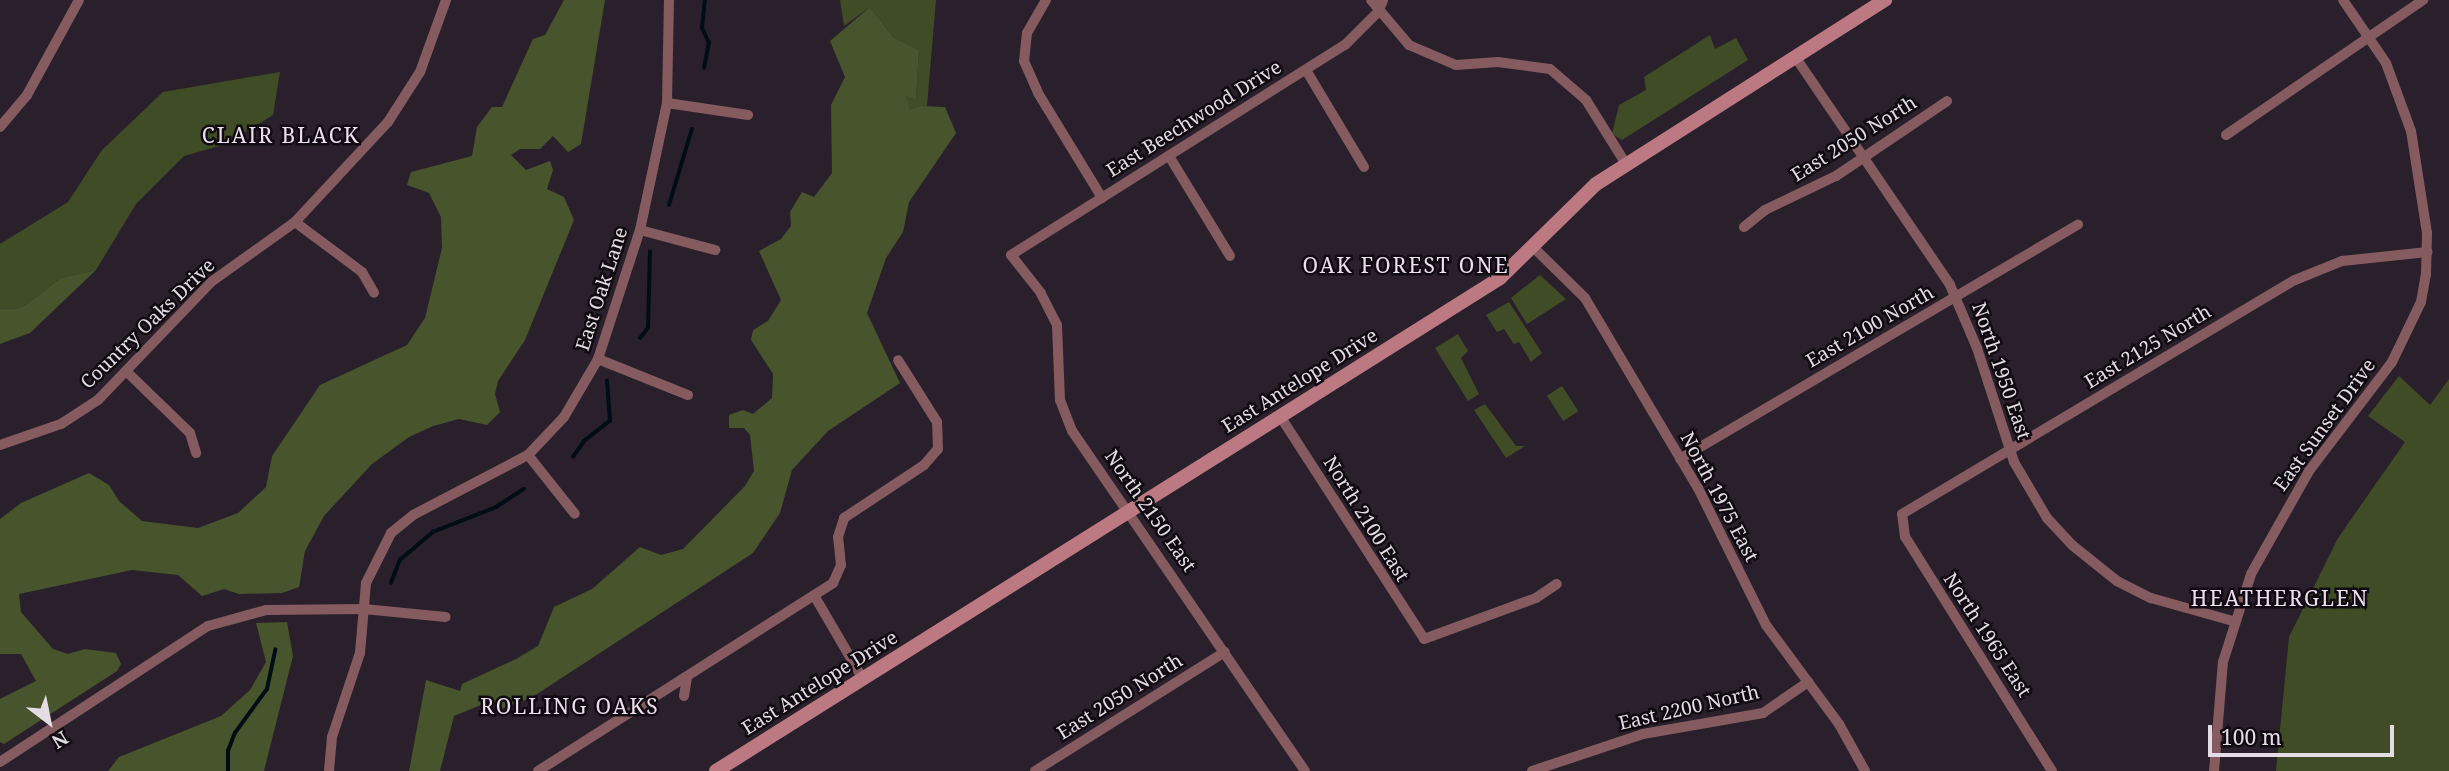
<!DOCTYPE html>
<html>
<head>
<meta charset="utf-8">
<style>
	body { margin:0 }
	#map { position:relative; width:2449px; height:771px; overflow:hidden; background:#2a202c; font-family:"Noto Serif",serif }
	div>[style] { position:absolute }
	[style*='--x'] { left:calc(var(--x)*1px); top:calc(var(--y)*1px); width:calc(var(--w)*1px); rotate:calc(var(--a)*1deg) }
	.green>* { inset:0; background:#3f4c25; transform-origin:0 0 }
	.forest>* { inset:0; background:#47542c }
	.stream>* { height:3.5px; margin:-1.75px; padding:0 1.75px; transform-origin:1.75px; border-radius:1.75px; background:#000d16 }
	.street>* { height:10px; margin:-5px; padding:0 5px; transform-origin:5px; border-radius:5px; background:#855b60 }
	.secondary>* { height:14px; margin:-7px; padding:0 7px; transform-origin:7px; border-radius:7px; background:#bc7982 }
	span { translate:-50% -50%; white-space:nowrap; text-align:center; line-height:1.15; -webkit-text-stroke:5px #100b11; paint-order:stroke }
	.street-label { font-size:19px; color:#e3dce4 }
	.neighbourhood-label { font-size:21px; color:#ecdeef; letter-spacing:2px }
	.north { position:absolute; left:14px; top:687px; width:70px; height:70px; -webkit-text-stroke:5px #100b11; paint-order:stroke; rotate:148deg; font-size:19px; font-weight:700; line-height:28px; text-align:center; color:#e3dce4 }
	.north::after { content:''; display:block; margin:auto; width:24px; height:32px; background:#e3dce4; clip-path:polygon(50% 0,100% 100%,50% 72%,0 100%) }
	.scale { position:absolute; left:2208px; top:725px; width:186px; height:32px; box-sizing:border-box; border:4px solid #e3dce4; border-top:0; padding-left:9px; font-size:21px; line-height:24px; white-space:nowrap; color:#e3dce4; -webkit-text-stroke:5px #100b11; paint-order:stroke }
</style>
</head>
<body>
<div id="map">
	<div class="green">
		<i style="clip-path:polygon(840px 0,936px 0,927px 106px,910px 111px,904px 93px,916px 99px,919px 50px,893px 37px,870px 7px,844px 26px)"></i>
		<i style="clip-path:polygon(1710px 35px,1715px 49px,1736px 38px,1748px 60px,1622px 140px,1612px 134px,1619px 105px,1646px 90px,1644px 77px)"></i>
		<i style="clip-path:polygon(280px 72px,273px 115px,226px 144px,184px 156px,136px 204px,96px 270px,61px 278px,21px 308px,0 309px,0 244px,68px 202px,102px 150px,163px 92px)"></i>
		<i style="clip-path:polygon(1540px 275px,1566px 299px,1527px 324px,1511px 298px)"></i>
		<i style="clip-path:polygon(1509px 302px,1542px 353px,1531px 362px,1519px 342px,1514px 344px,1504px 329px,1497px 332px,1486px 315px)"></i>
		<i style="clip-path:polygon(1458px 334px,1468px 351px,1461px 358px,1479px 394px,1468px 401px,1435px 348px)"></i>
		<i style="clip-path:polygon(2399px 376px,2430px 405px,2449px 379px,2449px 771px,2276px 771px,2289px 637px,2338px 538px,2405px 442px,2368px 416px)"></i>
		<i style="left:1562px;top:386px;width:30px;height:18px;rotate:57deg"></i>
		<i style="clip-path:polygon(1485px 404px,1516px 446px,1525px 446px,1506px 458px,1474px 410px)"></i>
	</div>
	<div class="forest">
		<i style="clip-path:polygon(564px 0,605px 0,581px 144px,568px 152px,553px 136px,540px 149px,520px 149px,511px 155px,526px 170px,550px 161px,553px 170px,547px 189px,564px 197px,574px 220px,525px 340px,498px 381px,495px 394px,500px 412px,487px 425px,459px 419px,433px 426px,409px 437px,372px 464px,324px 516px,305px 551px,299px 587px,282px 593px,239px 594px,224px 589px,202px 596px,178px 575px,132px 570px,19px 594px,21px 612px,53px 649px,68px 654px,85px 649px,116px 653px,121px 664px,117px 671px,4px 744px,0 742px,0 699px,36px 681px,21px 654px,0 654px,0 519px,21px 503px,89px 473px,109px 485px,119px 501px,142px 521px,198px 528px,238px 513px,266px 487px,272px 456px,320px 385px,407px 345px,425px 318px,442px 248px,441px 217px,429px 193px,407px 185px,411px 172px,472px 156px,477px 127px,492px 107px,502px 107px,533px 39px,545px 35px)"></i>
		<i style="clip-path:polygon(870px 7px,893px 37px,919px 50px,916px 100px,905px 95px,910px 110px,922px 106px,945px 107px,956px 133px,909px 202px,903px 232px,886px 258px,867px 313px,900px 383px,828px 431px,792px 470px,780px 513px,753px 553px,531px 698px,498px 710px,488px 702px,454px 716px,440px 771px,409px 771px,426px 680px,460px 691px,462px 684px,516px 659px,538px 646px,554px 607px,592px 589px,640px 547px,661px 555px,683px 549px,745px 486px,754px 471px,750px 435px,744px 428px,729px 428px,729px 415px,743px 410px,753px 414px,772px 398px,773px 374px,751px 340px,753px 330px,768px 321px,781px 300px,759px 251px,781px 239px,791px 226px,790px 212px,802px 192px,814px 197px,832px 173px,831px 105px,845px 77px,830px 41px)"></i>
		<i style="clip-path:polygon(96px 270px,30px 333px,0 344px,0 309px,21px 308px,61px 278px)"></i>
		<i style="clip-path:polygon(287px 622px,293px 656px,264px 771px,108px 771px,119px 757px,221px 716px,250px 690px,266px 662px,256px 623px)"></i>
	</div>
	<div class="stream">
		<i style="--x:704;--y:68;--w:25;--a:-79"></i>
		<i style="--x:709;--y:43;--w:17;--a:-115"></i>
		<i style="--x:702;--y:28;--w:28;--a:-84"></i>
		<i style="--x:669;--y:205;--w:79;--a:-73.2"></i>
		<i style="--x:640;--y:338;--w:13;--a:-51"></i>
		<i style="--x:648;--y:328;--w:76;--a:-88.5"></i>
		<i style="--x:573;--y:457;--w:19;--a:-55"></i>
		<i style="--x:584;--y:441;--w:33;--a:-38"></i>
		<i style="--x:610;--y:421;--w:40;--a:-94.3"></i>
		<i style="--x:391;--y:583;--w:25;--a:-69"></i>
		<i style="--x:400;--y:560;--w:43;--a:-40.3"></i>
		<i style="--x:433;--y:532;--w:68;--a:-21.6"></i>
		<i style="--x:496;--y:507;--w:33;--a:-33"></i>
		<i style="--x:228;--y:771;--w:20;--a:-90"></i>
		<i style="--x:228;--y:751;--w:19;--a:-69"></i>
		<i style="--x:235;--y:733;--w:54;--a:-54"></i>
		<i style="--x:267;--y:689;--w:40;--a:-78"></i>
	</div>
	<div class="street">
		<i style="--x:1046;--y:0;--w:38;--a:120"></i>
		<i style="--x:1027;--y:33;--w:28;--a:96"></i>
		<i style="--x:1024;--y:61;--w:35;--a:66"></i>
		<i style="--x:1038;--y:93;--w:123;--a:58.6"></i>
		<i style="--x:1371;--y:0;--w:59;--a:49.8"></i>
		<i style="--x:1409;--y:45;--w:51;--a:23.1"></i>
		<i style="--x:1456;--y:65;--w:42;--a:-4.1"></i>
		<i style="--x:1498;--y:62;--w:52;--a:7.7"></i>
		<i style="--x:1550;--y:69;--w:48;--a:40.7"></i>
		<i style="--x:1586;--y:100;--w:75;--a:58"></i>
		<i style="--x:1796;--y:58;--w:274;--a:55.8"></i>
		<i style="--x:1950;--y:285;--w:69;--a:66.8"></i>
		<i style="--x:1977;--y:348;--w:120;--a:72"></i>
		<i style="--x:2014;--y:462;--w:65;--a:59.5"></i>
		<i style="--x:2047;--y:518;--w:37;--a:47"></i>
		<i style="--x:2072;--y:545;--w:58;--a:38.7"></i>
		<i style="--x:2117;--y:581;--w:38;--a:27"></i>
		<i style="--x:2151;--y:598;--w:85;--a:15.7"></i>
		<i style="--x:1306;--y:70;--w:113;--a:59.1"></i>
		<i style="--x:667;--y:103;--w:82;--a:8.4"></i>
		<i style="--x:0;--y:127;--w:42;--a:-49.8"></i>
		<i style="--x:27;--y:95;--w:108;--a:-61.3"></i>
		<i style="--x:2226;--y:135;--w:239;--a:-34.4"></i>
		<i style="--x:1169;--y:156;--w:117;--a:58.6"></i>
		<i style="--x:295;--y:222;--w:84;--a:36.7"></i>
		<i style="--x:362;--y:272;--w:24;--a:60"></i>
		<i style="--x:1744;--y:227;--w:27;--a:-39"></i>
		<i style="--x:1765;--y:210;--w:79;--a:-25.6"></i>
		<i style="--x:1836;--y:176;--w:134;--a:-34"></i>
		<i style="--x:640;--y:230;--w:78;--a:14.9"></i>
		<i style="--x:1533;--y:247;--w:73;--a:44.4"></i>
		<i style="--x:1585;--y:298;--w:221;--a:59.3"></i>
		<i style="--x:1698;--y:488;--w:153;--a:63.6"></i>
		<i style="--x:1766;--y:625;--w:123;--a:53.6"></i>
		<i style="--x:1839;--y:724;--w:54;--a:61"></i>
		<i style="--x:598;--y:359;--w:97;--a:21.8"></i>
		<i style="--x:126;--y:371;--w:89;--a:44.1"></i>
		<i style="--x:190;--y:433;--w:21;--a:73"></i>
		<i style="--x:1280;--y:416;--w:265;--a:57.1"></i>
		<i style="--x:1424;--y:639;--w:119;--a:-20.1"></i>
		<i style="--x:1536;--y:598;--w:25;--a:-34"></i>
		<i style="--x:0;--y:445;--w:65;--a:-19"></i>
		<i style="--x:61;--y:424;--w:44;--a:-33"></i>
		<i style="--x:98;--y:400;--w:163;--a:-46.2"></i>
		<i style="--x:211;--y:282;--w:103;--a:-35.5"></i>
		<i style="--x:295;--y:222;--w:137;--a:-47.1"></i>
		<i style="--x:388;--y:122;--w:59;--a:-57.4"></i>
		<i style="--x:420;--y:72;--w:77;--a:-70.1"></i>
		<i style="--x:528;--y:455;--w:75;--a:51.5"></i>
		<i style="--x:1680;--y:459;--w:462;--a:-30.5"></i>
		<i style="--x:815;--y:597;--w:95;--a:59.7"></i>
		<i style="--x:684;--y:696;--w:18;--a:-81"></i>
		<i style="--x:0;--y:762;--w:249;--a:-33.2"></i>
		<i style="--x:208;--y:626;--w:60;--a:-15.4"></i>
		<i style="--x:266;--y:610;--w:98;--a:-0.6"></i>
		<i style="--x:364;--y:609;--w:82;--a:5.6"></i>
		<i style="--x:329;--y:771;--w:34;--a:-85"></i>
		<i style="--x:332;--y:737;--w:89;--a:-71.6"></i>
		<i style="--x:360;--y:653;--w:70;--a:-85.1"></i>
		<i style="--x:366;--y:583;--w:56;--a:-63.4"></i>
		<i style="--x:391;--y:533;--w:28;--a:-39"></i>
		<i style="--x:413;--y:515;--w:130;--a:-27.6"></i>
		<i style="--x:528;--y:455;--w:52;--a:-46.5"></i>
		<i style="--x:564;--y:417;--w:67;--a:-59.6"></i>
		<i style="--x:598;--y:359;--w:136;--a:-72"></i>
		<i style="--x:640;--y:230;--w:130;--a:-78"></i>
		<i style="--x:667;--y:103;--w:103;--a:-88.9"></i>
		<i style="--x:538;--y:771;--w:350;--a:-32.5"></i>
		<i style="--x:833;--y:583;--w:20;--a:-66"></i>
		<i style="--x:841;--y:565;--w:28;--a:-96"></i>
		<i style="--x:838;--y:537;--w:20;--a:-72"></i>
		<i style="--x:844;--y:518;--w:96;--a:-33.5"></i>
		<i style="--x:924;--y:465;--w:21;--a:-49"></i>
		<i style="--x:938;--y:449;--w:27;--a:-92"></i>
		<i style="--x:937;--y:422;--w:73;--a:-122.2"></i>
		<i style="--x:1035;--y:771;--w:224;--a:-32.1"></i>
		<i style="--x:1305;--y:771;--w:412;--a:-124.4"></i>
		<i style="--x:1072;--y:431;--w:33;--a:-111"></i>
		<i style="--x:1060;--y:400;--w:75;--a:-92.3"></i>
		<i style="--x:1057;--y:325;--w:36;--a:-117"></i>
		<i style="--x:1041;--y:293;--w:48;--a:-128.3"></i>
		<i style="--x:1011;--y:255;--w:395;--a:-32.2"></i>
		<i style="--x:1345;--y:45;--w:47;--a:-45"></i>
		<i style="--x:1378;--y:12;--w:13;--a:-67"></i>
		<i style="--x:1532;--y:771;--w:117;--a:-18.4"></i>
		<i style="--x:1643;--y:734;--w:122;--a:-9.9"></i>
		<i style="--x:1763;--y:713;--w:55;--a:-34.6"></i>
		<i style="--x:2052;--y:771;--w:276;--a:-122.1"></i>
		<i style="--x:1905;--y:537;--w:23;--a:-97"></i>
		<i style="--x:1902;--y:514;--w:457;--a:-30.8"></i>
		<i style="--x:2295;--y:280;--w:51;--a:-22"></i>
		<i style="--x:2342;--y:261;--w:86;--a:-6"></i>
		<i style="--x:2214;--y:771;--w:109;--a:-85.3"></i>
		<i style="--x:2223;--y:662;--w:92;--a:-72.3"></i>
		<i style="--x:2251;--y:574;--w:118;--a:-60.6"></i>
		<i style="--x:2309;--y:471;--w:137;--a:-52.7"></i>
		<i style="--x:2392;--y:362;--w:67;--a:-64.2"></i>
		<i style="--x:2421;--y:302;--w:27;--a:-80"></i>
		<i style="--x:2426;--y:275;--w:42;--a:-88.6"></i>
		<i style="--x:2427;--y:233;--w:103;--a:-98.9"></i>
		<i style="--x:2411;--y:131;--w:72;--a:-110.2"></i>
		<i style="--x:2386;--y:63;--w:76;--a:-124.3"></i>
	</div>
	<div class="secondary">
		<i style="--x:716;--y:771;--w:926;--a:-32.16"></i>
		<i style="--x:1500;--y:278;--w:134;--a:-44.4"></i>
		<i style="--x:1596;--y:184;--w:343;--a:-32.5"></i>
	</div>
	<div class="street-label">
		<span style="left:1194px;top:119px;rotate:-32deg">East Beechwood Drive</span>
		<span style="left:1854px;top:139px;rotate:-32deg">East 2050 North</span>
		<span style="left:602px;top:289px;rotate:-72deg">East Oak Lane</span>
		<span style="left:148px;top:324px;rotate:-44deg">Country Oaks Drive</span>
		<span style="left:1870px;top:327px;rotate:-30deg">East 2100 North</span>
		<span style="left:2148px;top:347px;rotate:-31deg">East 2125 North</span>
		<span style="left:2001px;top:371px;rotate:71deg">North 1950 East</span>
		<span style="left:1300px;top:381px;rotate:-32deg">East Antelope Drive</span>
		<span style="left:2325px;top:425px;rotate:-54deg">East Sunset Drive</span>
		<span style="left:1719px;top:497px;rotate:62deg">North 1975 East</span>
		<span style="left:1150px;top:511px;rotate:55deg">North 2150 East</span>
		<span style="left:1366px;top:519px;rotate:58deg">North 2100 East</span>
		<span style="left:1987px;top:635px;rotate:57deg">North 1965 East</span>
		<span style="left:820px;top:683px;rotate:-32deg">East Antelope Drive</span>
		<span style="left:1120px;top:697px;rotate:-32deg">East 2050 North</span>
		<span style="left:1689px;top:708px;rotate:-13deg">East 2200 North</span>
	</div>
	<div class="neighbourhood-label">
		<span style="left:281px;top:135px">CLAIR BLACK</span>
		<span style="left:1406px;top:265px">OAK FOREST ONE</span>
		<span style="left:2280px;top:598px">HEATHERGLEN</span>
		<span style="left:570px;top:706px">ROLLING OAKS</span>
	</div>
	<div class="north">N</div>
	<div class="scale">100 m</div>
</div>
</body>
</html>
